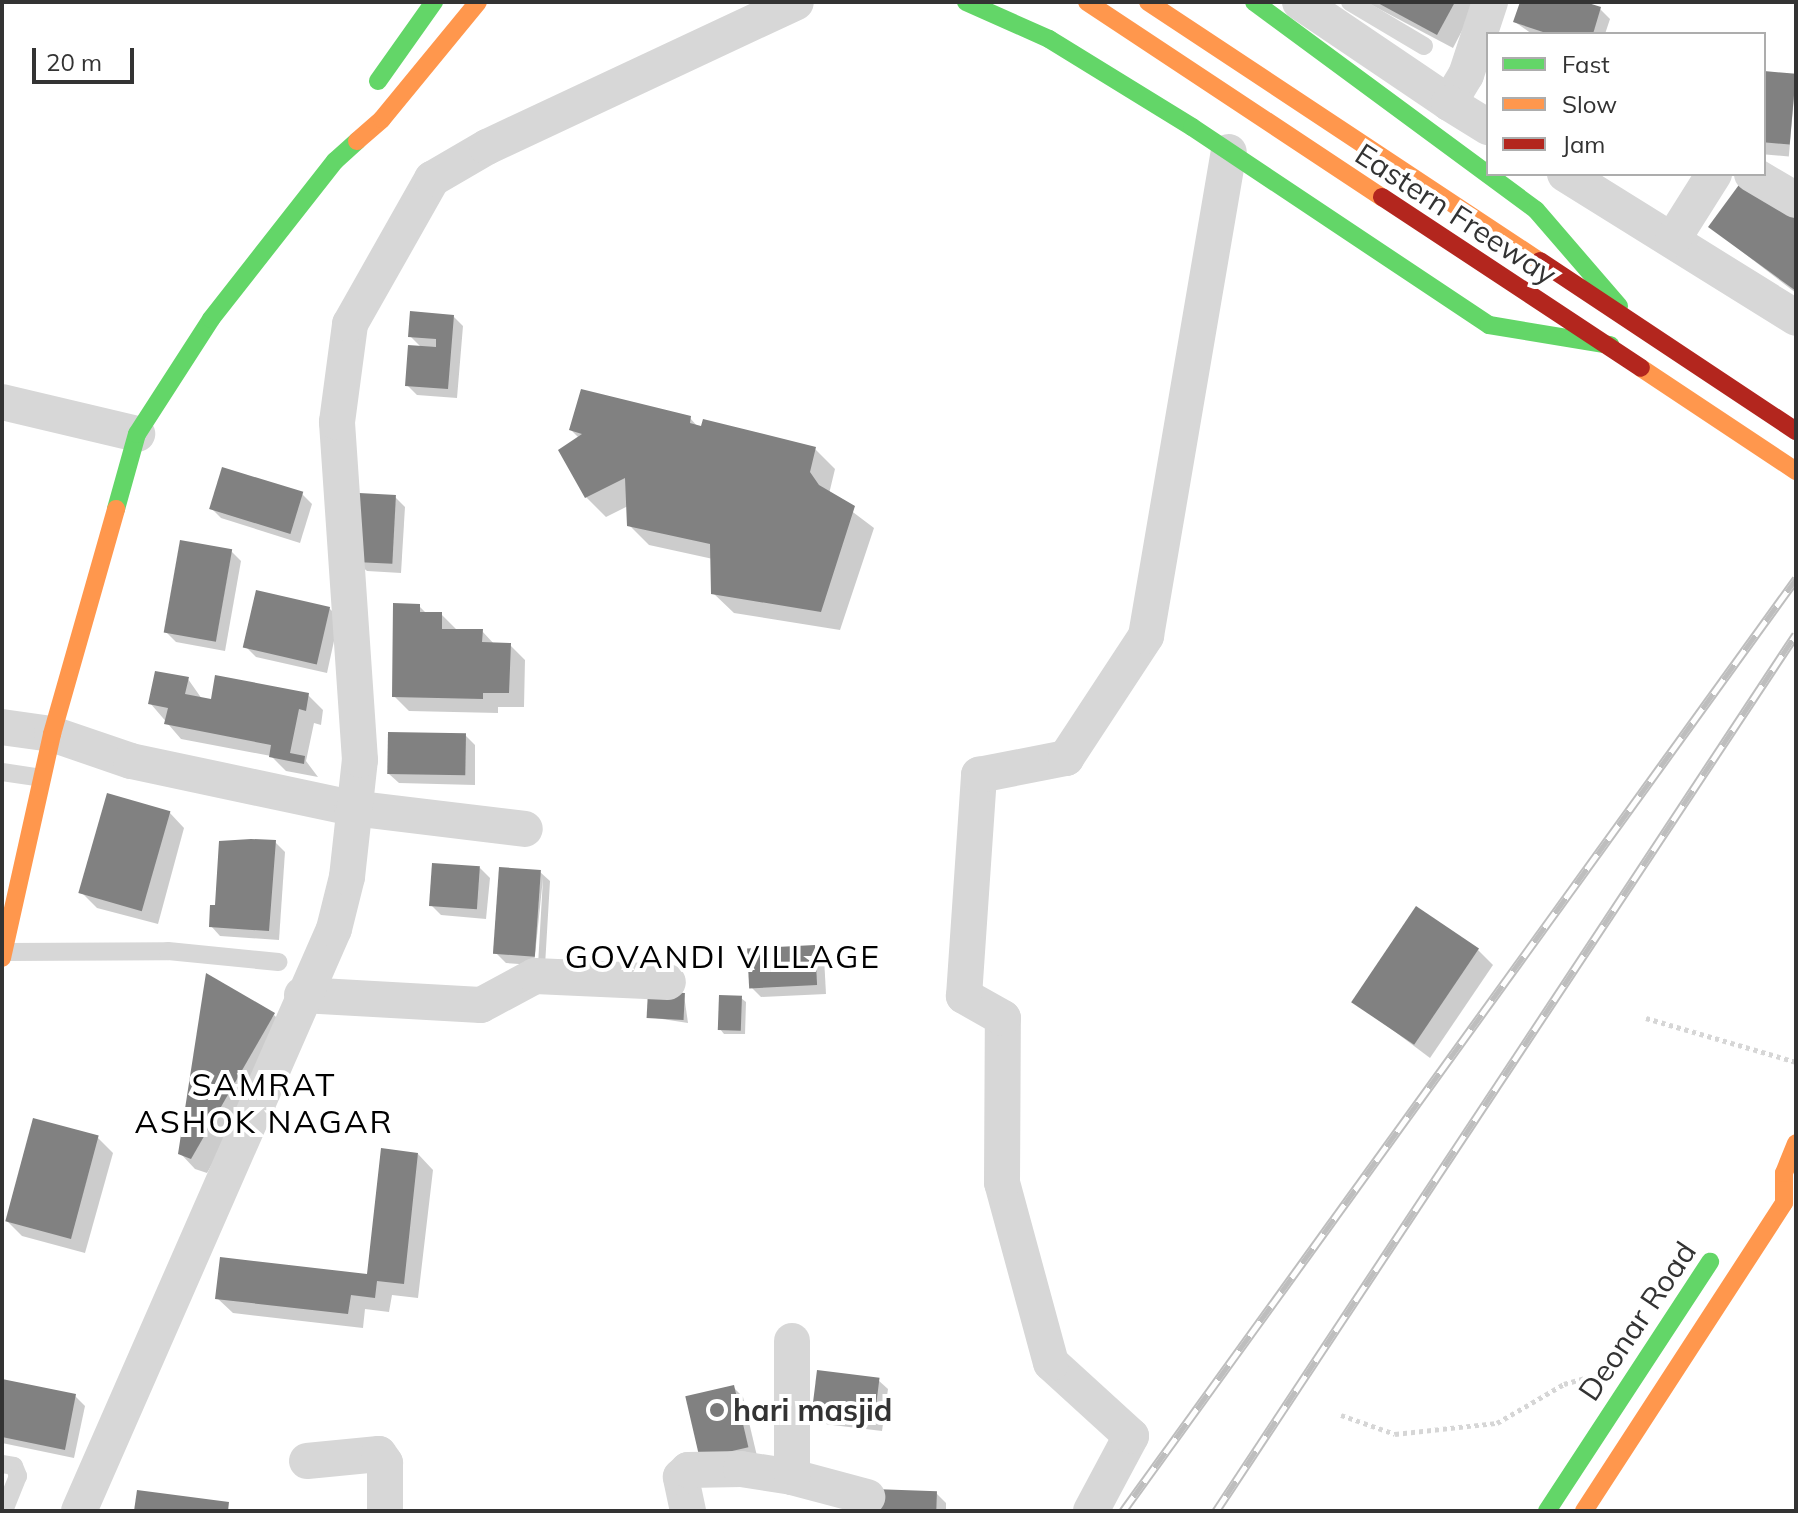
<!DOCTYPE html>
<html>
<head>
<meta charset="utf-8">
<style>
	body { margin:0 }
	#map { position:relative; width:1798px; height:1513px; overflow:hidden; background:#fff; font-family:Mulish,sans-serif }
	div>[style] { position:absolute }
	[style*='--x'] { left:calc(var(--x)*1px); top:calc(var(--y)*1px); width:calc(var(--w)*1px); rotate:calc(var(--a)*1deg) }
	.shadow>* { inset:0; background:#0003; transform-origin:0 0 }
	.building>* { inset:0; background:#818181; transform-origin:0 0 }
	.path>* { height:5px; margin-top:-2.5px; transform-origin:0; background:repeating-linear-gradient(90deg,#d6d6d6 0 4px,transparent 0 8px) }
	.lane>* { height:18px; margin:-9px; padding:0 9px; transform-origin:9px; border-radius:9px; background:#d7d7d7 }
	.street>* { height:36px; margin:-18px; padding:0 18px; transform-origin:18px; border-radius:18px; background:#d7d7d7 }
	.fast>* { height:18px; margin:-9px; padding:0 9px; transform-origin:9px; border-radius:9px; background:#63d668 }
	.slow>* { height:18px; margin:-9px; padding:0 9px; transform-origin:9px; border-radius:9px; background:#ff974d }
	.jam>* { height:18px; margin:-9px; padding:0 9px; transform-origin:9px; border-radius:9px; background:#b3261e }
	.rail>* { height:9px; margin-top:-4.5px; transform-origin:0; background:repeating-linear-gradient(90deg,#fff 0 18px,#bebebe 0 36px); box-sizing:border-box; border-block:2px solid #bebebe }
	.dots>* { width:22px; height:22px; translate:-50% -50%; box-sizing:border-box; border:4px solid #fff; border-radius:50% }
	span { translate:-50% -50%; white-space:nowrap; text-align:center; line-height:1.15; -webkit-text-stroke:8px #fff; paint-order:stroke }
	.street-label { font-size:30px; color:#333 }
	.poi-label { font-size:30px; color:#333; font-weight:700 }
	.left { translate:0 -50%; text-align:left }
	.neighbourhood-label { font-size:32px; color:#000; letter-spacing:2px }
	.frame { position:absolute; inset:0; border:4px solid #333; pointer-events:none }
	.legend { position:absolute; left:1486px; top:32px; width:280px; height:144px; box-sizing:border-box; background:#fff; border:2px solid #adadad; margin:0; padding:10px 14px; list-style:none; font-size:24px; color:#333 }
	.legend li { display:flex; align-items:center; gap:16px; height:40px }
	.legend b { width:40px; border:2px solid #adadad }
	.scale { position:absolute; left:32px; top:48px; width:102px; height:36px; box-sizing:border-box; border:4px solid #333; border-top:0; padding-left:10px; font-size:24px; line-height:28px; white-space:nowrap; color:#333; -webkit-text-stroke:6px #fff; paint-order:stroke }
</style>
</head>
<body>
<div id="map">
	<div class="shadow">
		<i style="clip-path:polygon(1366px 2px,1477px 2px,1453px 48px)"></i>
		<i style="clip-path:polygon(1522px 2px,1578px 2px,1600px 9px,1610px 19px,1605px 34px,1532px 34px,1515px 22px)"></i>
		<i style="left:1764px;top:73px;width:32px;height:81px;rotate:5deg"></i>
		<i style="clip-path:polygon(1796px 214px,1796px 293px,1710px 227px)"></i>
		<i style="clip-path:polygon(453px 316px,463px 326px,457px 398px,417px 395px,407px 385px,422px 348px,410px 336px)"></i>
		<i style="clip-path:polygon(690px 418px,699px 428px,815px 449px,835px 469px,829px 494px,874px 528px,840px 630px,734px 613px,713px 593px,713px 559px,649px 545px,629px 525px,628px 506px,606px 517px,586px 497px,579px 438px,571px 430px)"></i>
		<i style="clip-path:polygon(302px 494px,312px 504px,300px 543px,221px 518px,211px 508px)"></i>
		<i style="clip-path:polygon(395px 497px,405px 507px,401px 573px,367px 571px,357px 562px)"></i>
		<i style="clip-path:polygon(231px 551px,241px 561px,225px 651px,176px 642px,166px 632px)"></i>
		<i style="clip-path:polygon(419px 606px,427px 614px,441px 614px,456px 629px,482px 631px,495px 645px,510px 645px,525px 660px,524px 707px,498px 707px,498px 713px,409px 711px,394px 696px)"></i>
		<i style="clip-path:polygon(329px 608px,339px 618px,327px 673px,256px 657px,246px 647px)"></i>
		<i style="clip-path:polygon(188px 679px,202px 699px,212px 702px,308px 695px,323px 710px,321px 725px,314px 723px,306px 761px,318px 777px,286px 771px,271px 756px,181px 739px,150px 703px)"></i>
		<i style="clip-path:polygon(465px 735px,475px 745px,475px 785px,399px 783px,389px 774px)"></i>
		<i style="clip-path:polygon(169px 812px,184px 828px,158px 924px,97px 908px,82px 893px)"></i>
		<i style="clip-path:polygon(275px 842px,285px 852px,279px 940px,220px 936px,211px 926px,217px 907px)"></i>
		<i style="clip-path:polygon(480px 868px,490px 878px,486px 919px,441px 915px,431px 905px)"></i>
		<i style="clip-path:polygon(540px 872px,550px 881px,545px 966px,538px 965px,543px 878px,534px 965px,506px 963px,496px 953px)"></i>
		<i style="clip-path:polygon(814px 947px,824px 957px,826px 994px,761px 997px,751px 987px)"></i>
		<i style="clip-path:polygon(1478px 950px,1493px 965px,1430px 1058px,1354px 1001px)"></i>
		<i style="clip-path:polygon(684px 995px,688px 1023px,649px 1017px)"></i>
		<i style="clip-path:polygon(741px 998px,746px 1002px,745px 1034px,724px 1034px,720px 1029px)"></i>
		<i style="clip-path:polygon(274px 1015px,289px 1030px,207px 1173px,195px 1169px,180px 1153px)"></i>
		<i style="clip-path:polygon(98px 1138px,113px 1153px,85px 1253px,22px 1236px,7px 1221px)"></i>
		<i style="clip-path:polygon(418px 1154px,433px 1170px,418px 1298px,392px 1295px,389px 1312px,365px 1309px,363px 1328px,233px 1313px,217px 1298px,369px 1276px)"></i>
		<i style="clip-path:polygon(878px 1380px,888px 1389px,882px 1431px,824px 1424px,814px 1414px)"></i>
		<i style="clip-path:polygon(2px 1381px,75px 1396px,85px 1406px,74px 1458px,2px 1443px)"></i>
		<i style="clip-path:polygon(733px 1387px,743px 1397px,757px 1456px,712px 1467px)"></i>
		<i style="clip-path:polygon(936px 1493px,946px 1503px,946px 1511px,874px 1511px)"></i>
	</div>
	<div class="building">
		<i style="clip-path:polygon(1376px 2px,1455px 2px,1437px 35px)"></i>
		<i style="clip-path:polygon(1520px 2px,1585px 2px,1601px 7px,1593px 34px,1549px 34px,1513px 22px)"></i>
		<i style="left:1764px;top:71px;width:32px;height:71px;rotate:5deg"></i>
		<i style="clip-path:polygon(1744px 178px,1796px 211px,1796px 291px,1708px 227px)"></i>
		<i style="clip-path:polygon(410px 311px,454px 315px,448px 389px,405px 386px,408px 345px,436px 347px,436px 339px,408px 337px)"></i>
		<i style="clip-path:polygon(581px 389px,691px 416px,690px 423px,701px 426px,703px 419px,816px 447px,810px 472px,819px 485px,855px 506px,821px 612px,711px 594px,710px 544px,627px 526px,625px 478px,585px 498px,558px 450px,582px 434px,569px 430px)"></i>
		<i style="left:222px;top:467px;width:85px;height:44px;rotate:17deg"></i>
		<i style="left:359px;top:493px;width:37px;height:69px;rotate:3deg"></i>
		<i style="left:180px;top:540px;width:53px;height:94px;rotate:10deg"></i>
		<i style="left:256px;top:590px;width:76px;height:59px;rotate:13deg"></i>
		<i style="clip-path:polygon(393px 603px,420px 604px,420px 612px,442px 612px,442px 629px,483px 629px,482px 642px,511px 643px,509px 693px,483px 693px,483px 699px,392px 697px)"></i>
		<i style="clip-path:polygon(155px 671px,189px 677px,185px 694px,211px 699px,215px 675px,309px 693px,306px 711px,299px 709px,290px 753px,305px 756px,304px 764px,269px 757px,271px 745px,164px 724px,168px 708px,148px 704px)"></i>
		<i style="left:388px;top:732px;width:78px;height:42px;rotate:1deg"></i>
		<i style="left:107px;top:793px;width:66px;height:104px;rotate:16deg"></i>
		<i style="clip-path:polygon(251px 839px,276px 840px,269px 931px,209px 927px,210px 905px,215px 905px,219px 841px)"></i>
		<i style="left:432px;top:863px;width:48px;height:43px;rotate:4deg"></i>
		<i style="left:499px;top:867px;width:42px;height:87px;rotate:4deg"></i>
		<i style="left:1416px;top:906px;width:76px;height:116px;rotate:34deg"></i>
		<i style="left:815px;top:945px;width:40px;height:68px;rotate:87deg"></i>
		<i style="clip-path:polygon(206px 973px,275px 1013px,191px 1159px,178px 1154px)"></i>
		<i style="left:648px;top:991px;width:37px;height:27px;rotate:3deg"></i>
		<i style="left:719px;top:995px;width:23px;height:35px;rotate:2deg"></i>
		<i style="left:33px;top:1118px;width:68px;height:107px;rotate:15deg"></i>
		<i style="clip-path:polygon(381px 1148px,418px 1153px,404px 1284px,377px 1281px,375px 1298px,351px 1295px,348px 1314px,215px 1299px,220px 1257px,367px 1274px)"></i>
		<i style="left:817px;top:1370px;width:63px;height:45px;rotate:7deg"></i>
		<i style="clip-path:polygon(2px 1379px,76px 1394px,65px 1450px,2px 1437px)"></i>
		<i style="left:734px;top:1385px;width:64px;height:50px;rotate:77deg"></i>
		<i style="left:873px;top:1489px;width:64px;height:22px;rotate:2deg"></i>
		<i style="clip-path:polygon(137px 1490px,229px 1502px,228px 1511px,134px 1511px)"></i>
	</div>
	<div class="path">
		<i style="--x:1646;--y:1018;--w:156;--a:16.3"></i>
		<i style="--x:1341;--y:1415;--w:57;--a:19.4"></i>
		<i style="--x:1395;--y:1434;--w:103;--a:-6.2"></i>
		<i style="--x:1497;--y:1423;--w:78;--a:-30.2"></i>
		<i style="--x:1564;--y:1384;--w:26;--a:-16"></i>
	</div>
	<div class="lane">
		<i style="--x:1350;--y:2;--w:86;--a:30.7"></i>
		<i style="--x:2;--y:772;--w:40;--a:8.5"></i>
		<i style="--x:4;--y:952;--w:164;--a:-0.3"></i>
		<i style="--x:168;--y:951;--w:111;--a:5.7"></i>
		<i style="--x:2;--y:1464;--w:12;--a:9"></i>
		<i style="--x:14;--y:1466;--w:11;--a:68"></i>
		<i style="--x:18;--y:1476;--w:38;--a:112"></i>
	</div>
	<div class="street">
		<i style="--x:1300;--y:2;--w:180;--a:34.1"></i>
		<i style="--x:1449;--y:103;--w:33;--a:-59"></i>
		<i style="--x:1466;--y:75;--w:77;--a:-71.8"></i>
		<i style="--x:1449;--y:103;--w:46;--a:31.6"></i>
		<i style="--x:1565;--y:174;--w:272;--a:31.9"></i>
		<i style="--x:1752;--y:174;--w:51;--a:30.6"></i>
		<i style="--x:1673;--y:239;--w:77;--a:-57.8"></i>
		<i style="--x:2;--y:402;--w:139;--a:13.3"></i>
		<i style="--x:2;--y:727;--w:50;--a:8"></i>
		<i style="--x:52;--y:734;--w:83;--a:18.9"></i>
		<i style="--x:131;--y:761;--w:226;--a:12"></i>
		<i style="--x:352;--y:808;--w:174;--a:6.9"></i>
		<i style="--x:302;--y:995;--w:179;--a:3.2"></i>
		<i style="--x:481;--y:1005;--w:61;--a:-28.2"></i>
		<i style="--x:535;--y:976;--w:133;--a:2.6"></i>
		<i style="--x:307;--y:1461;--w:72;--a:-5.6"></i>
		<i style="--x:379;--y:1454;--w:11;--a:56"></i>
		<i style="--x:385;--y:1463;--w:48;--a:90"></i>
		<i style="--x:792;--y:1477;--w:78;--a:14.9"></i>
		<i style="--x:79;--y:1511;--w:635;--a:-66.34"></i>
		<i style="--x:334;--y:929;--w:54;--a:-76"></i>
		<i style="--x:347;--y:877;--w:118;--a:-83.7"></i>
		<i style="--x:360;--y:760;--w:339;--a:-93.9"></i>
		<i style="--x:337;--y:422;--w:99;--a:-82.4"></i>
		<i style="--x:350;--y:324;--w:167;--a:-60.5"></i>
		<i style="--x:432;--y:179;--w:64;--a:-30.2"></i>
		<i style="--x:487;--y:147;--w:341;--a:-25.1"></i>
		<i style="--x:688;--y:1511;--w:35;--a:-102"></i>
		<i style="--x:681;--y:1477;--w:10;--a:-45"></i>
		<i style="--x:688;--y:1470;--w:53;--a:-1.1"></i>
		<i style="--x:741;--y:1469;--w:52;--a:8.9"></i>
		<i style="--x:792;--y:1477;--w:136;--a:-90"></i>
		<i style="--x:1091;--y:1511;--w:85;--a:-61.9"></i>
		<i style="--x:1131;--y:1436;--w:108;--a:-137.6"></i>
		<i style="--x:1051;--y:1363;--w:187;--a:-105.2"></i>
		<i style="--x:1002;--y:1183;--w:165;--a:-89.7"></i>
		<i style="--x:1003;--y:1018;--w:45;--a:-150.6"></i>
		<i style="--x:964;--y:996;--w:222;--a:-86.1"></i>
		<i style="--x:979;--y:775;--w:89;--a:-11.1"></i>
		<i style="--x:1066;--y:758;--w:146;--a:-56.7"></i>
		<i style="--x:1146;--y:636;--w:491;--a:-80.3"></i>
	</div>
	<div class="fast">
		<i style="--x:966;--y:2;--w:91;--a:24"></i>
		<i style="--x:1049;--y:39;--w:168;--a:31.6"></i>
		<i style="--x:1192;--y:127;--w:357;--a:33.7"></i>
		<i style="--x:1489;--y:325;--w:123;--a:9.4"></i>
		<i style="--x:1254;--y:2;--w:350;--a:36.4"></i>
		<i style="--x:1536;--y:210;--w:127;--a:49.2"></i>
		<i style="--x:378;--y:81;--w:97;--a:-54.7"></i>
		<i style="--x:116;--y:509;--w:78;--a:-74.4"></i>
		<i style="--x:137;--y:434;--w:137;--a:-57.2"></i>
		<i style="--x:211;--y:319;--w:201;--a:-51.9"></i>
		<i style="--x:335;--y:161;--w:30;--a:-42"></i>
		<i style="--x:1547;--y:1511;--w:298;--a:-56.8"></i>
	</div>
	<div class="slow">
		<i style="--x:1087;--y:2;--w:354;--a:33.5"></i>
		<i style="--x:1148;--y:2;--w:470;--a:33.5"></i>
		<i style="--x:357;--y:141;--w:33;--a:-41"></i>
		<i style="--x:382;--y:119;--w:151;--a:-50.6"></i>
		<i style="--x:1641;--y:368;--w:186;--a:33.6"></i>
		<i style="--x:2;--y:958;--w:230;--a:-77.4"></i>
		<i style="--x:52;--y:734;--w:234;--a:-74.1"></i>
		<i style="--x:1584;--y:1511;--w:367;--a:-57"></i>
		<i style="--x:1784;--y:1203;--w:30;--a:-90"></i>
		<i style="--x:1784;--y:1173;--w:32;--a:-68"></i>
	</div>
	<div class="jam">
		<i style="--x:1382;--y:197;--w:310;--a:33.4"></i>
		<i style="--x:1540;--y:261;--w:307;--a:33.6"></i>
	</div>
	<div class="rail">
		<i style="--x:1123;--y:1511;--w:1150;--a:-54.17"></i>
		<i style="--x:1216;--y:1511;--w:1051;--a:-56.52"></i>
	</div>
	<div class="dots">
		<i style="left:717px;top:1410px;background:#7a7a7a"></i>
	</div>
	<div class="street-label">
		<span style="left:1456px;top:214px;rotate:33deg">Eastern Freeway</span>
		<span style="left:1637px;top:1321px;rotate:-56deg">Deonar Road</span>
	</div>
	<div class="poi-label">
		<span class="left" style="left:733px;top:1410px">hari masjid</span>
	</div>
	<div class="neighbourhood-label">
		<span style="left:723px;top:956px">GOVANDI VILLAGE</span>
		<span style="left:264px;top:1103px">SAMRAT<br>ASHOK NAGAR</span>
	</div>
	<div class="frame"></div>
	<ul class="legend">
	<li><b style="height:10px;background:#63d668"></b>Fast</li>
	<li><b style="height:10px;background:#ff974d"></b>Slow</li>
	<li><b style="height:10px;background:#b3261e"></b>Jam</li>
	</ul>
	<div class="scale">20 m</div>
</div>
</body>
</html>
